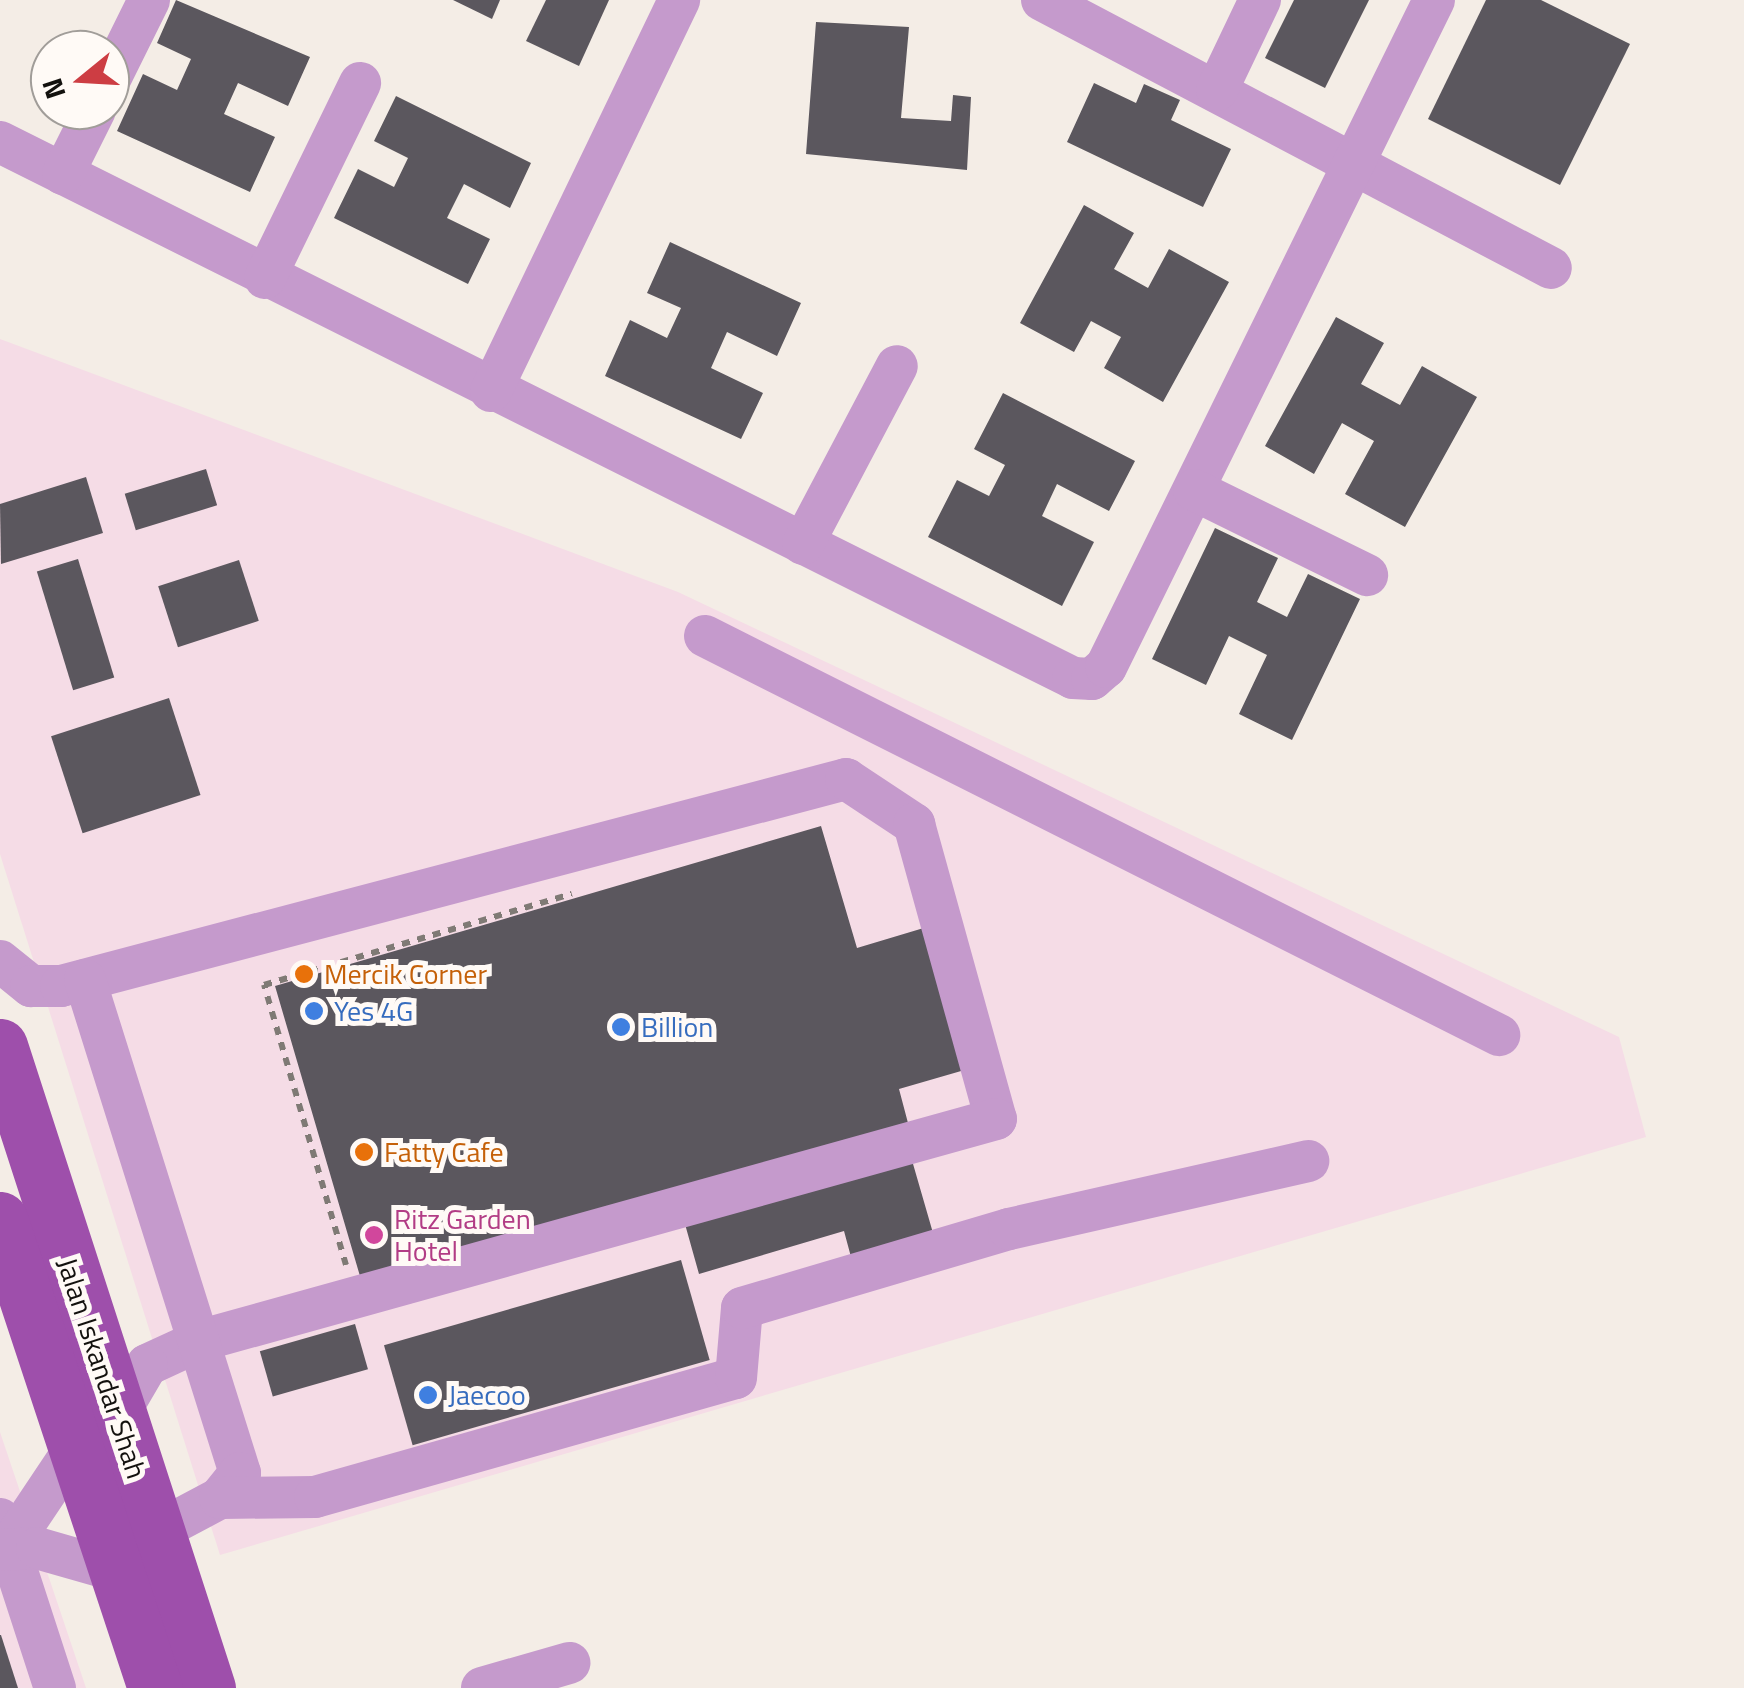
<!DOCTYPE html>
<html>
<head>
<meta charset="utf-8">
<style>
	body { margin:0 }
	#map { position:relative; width:1744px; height:1688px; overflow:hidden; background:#f4ede6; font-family:"Titillium Web",sans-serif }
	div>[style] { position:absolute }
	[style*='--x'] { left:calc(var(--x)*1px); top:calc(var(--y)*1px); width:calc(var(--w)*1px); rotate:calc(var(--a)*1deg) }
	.commercial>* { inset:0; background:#f5dce6 }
	.building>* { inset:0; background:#5b575e; transform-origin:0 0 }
	.path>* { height:6px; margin-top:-3px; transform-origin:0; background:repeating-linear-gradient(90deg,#7f7a75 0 8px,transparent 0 16px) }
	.minor>* { height:42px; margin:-21px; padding:0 21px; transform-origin:21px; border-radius:21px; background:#c59acc }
	.major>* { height:55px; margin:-27.5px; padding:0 27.5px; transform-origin:27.5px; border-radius:27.5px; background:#9e4fab }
	.dots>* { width:28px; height:28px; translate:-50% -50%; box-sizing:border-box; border:5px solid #fffaf6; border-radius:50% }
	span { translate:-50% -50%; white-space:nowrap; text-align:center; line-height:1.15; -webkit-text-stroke:10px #fffaf6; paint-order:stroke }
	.food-label { font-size:28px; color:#c56008 }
	.left { translate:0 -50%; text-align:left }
	.shop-label { font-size:28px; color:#366cbe }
	.hotel-label { font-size:28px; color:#b23c85 }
	.street-label { font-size:28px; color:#13110e }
	.north { position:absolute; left:30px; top:30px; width:100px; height:100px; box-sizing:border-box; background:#fffaf6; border:2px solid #a19d99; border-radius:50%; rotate:252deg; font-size:28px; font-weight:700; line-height:40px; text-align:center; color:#13110e }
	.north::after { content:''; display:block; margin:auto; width:35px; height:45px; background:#cd3d43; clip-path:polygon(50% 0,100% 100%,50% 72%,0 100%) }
</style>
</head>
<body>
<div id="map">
	<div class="commercial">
		<i style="clip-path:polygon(0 339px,678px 592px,1619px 1037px,1646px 1137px,220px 1555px,0 854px)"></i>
		<i style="clip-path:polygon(0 1432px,86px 1688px,0 1688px)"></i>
	</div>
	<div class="building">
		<i style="clip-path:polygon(176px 0,310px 57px,288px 106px,238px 83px,224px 114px,275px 137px,250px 192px,117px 131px,143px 74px,177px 90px,191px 59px,157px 43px)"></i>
		<i style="clip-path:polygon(453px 0,500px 0,492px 19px)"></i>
		<i style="clip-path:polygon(546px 0,609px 0,579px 66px,526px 41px)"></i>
		<i style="clip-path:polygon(1294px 0,1369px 0,1325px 88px,1265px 58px)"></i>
		<i style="clip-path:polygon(1486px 0,1541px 0,1630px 44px,1560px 185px,1428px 119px)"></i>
		<i style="clip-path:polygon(816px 22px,909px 27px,901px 118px,951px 121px,953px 95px,971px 97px,967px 170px,806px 154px)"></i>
		<i style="clip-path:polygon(1094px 83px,1136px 103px,1144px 84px,1180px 100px,1171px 120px,1231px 149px,1203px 207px,1067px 142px)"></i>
		<i style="clip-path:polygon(396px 96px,531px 163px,510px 208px,464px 184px,447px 218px,490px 239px,468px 284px,334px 218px,358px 169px,394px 187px,408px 158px,374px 141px)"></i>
		<i style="clip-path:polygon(1084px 205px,1134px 233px,1114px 269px,1148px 288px,1169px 249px,1229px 282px,1163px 402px,1104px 368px,1121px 337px,1091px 321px,1074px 352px,1020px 323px)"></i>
		<i style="clip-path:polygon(670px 242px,801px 303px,777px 356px,727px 332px,711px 368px,763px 393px,741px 439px,605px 376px,630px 320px,667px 338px,681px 308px,647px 293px)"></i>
		<i style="clip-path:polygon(1336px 317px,1384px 343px,1361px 384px,1400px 405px,1422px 366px,1477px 397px,1405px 527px,1345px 494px,1374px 441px,1342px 423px,1314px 474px,1265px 446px)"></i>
		<i style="clip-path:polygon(1003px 393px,1135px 461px,1109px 511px,1057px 484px,1042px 516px,1094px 542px,1062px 606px,928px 537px,957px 480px,989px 496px,1005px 465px,974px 449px)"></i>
		<i style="left:206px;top:469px;width:38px;height:85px;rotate:73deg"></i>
		<i style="clip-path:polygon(86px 477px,103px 533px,1px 564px,0 504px)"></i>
		<i style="clip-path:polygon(1215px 528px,1278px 558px,1257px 602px,1287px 617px,1308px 574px,1360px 599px,1292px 740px,1239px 714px,1267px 655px,1229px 636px,1206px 685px,1152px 659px)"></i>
		<i style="left:78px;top:559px;width:124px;height:43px;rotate:73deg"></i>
		<i style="left:239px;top:560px;width:64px;height:85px;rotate:72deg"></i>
		<i style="left:169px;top:698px;width:102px;height:124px;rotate:72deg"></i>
		<i style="clip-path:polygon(821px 826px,857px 948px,927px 927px,968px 1069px,899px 1089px,908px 1123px,362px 1283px,275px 986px)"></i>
		<i style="clip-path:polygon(909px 1150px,933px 1233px,851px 1257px,844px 1231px,699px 1274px,683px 1217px)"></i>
		<i style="left:681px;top:1260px;width:104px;height:309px;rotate:74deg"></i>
		<i style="left:355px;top:1324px;width:47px;height:99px;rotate:74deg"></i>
		<i style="clip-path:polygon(0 1635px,1px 1635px,18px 1688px,0 1688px)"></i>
	</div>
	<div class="path">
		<i style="--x:346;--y:1265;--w:292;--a:-106.3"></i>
		<i style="--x:264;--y:985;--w:321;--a:-16.5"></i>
	</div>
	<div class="minor">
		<i style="--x:1042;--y:0;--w:575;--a:27.77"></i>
		<i style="--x:110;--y:79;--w:88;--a:-63.7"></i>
		<i style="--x:1217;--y:90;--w:100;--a:-64.5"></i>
		<i style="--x:0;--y:142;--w:1199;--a:26.54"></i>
		<i style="--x:1073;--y:678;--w:19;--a:3"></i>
		<i style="--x:1092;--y:679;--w:18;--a:-41"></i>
		<i style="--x:1106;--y:667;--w:743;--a:-63.81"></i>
		<i style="--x:63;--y:174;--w:72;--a:-63.4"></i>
		<i style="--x:265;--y:278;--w:217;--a:-64"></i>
		<i style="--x:491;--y:391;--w:434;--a:-64.3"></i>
		<i style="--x:1194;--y:490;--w:193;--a:26.2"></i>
		<i style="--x:803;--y:544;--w:201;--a:-62.2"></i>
		<i style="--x:705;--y:636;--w:889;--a:26.68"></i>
		<i style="--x:0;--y:961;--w:40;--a:39"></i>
		<i style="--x:31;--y:986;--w:30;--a:0"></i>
		<i style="--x:61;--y:986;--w:812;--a:-14.77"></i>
		<i style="--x:846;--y:779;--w:82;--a:33.5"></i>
		<i style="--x:914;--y:824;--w:306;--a:74.5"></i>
		<i style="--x:996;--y:1119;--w:827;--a:164.44"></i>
		<i style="--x:199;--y:1341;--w:57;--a:155.2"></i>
		<i style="--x:147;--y:1365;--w:61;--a:120.3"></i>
		<i style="--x:85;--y:980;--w:517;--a:72.55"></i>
		<i style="--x:240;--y:1473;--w:32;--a:129"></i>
		<i style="--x:220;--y:1498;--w:72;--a:152"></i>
		<i style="--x:220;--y:1498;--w:95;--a:-0.6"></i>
		<i style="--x:315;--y:1497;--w:437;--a:-15.8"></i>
		<i style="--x:736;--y:1378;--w:70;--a:-85.1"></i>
		<i style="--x:742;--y:1308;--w:278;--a:-16.5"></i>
		<i style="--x:1009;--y:1229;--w:307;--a:-12.8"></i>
		<i style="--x:0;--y:1519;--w:178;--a:72"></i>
		<i style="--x:9;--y:1547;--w:120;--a:-56.2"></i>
		<i style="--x:0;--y:1550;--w:37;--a:-3"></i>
		<i style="--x:37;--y:1548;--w:83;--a:16"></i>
		<i style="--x:482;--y:1688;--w:91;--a:-16"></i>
	</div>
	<div class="major">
		<i style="--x:0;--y:1046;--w:675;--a:72.05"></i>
		<i style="--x:0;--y:1219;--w:494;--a:71.7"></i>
	</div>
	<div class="dots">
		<i style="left:304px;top:974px;background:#e8710a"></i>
		<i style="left:314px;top:1011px;background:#3f7fe0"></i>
		<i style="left:621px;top:1027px;background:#3f7fe0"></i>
		<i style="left:364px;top:1152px;background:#e8710a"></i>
		<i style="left:374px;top:1235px;background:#d1479c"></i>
		<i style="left:428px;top:1395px;background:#3f7fe0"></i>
	</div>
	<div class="food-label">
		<span class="left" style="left:324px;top:974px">Mercik Corner</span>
		<span class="left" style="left:384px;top:1152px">Fatty Cafe</span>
	</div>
	<div class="shop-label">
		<span class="left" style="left:334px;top:1011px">Yes 4G</span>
		<span class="left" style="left:641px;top:1027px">Billion</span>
		<span class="left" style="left:448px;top:1395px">Jaecoo</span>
	</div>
	<div class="hotel-label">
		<span class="left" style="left:394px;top:1235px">Ritz Garden<br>Hotel</span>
	</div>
	<div class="street-label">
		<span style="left:102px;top:1368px;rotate:72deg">Jalan Iskandar Shah</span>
	</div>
	<div class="north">N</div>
</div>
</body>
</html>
